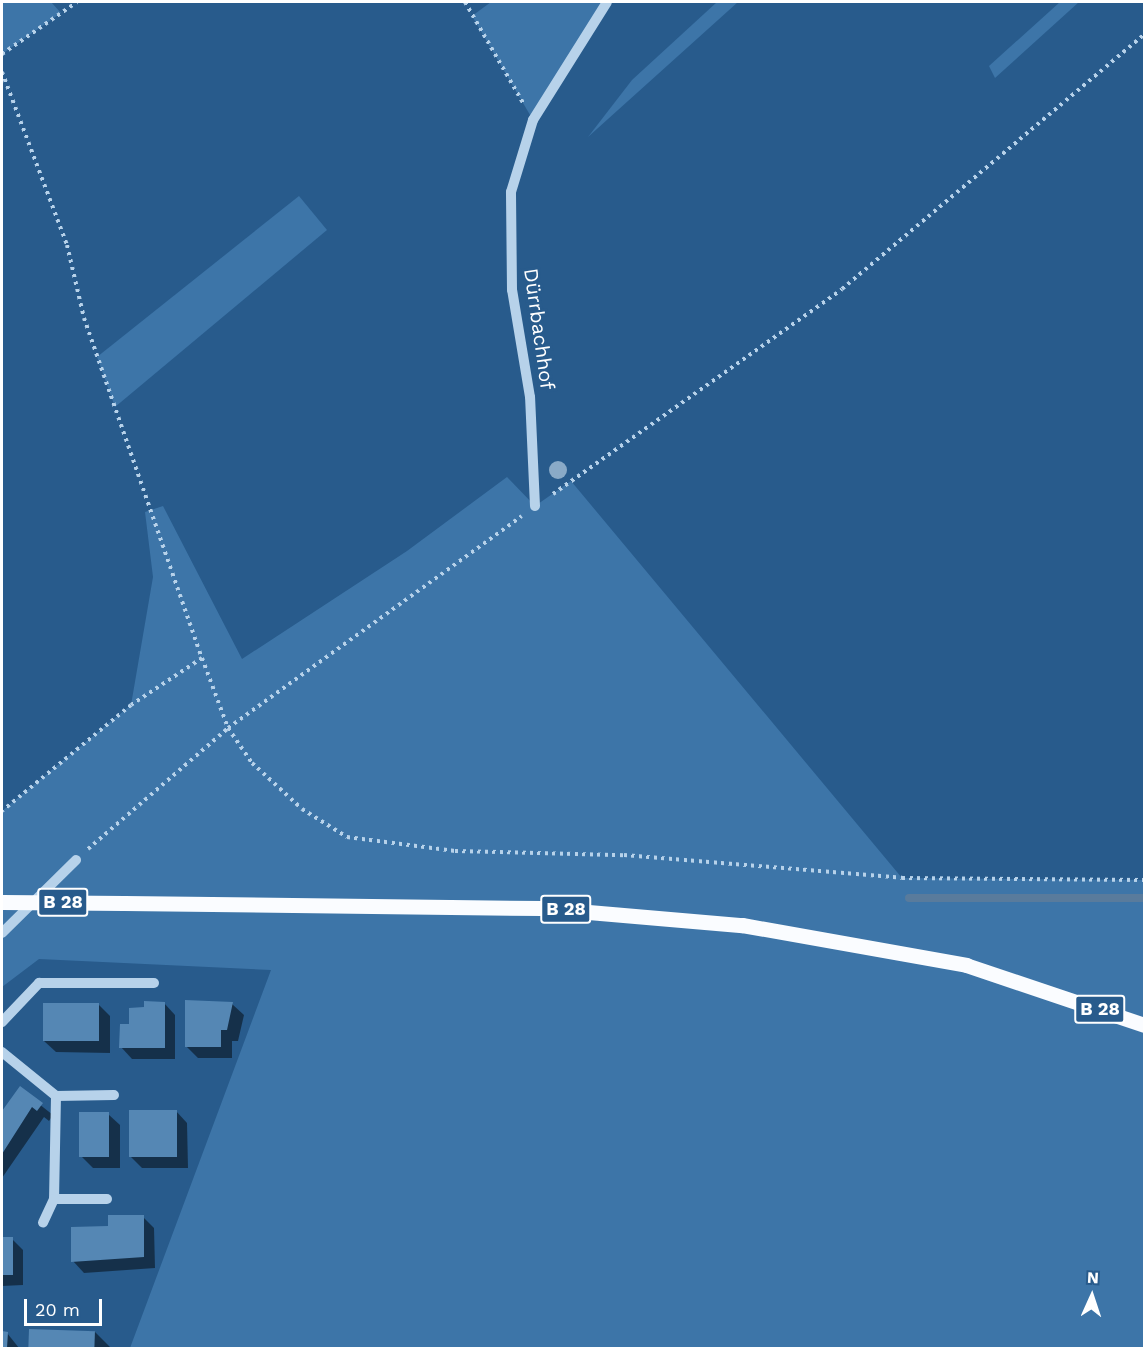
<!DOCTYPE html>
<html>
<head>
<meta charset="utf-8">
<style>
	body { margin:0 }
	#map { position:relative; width:1146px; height:1350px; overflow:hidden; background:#285b8c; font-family:"Work Sans",sans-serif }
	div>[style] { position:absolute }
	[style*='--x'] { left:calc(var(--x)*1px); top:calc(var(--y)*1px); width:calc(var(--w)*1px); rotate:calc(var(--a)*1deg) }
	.green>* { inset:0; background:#3d75a8 }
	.shadow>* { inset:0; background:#0007 }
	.stream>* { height:8px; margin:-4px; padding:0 4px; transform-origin:4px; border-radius:4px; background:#597b9c }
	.building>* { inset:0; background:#5587b4; transform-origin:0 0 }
	.path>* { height:4px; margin-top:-2px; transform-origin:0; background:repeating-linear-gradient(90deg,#b7d2ea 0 3px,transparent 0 7.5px) }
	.minor>* { height:10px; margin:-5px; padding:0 5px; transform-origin:5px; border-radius:5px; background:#b7d2ea }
	.major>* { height:15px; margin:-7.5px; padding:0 7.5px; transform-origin:7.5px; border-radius:7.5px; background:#fafcff }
	.major-bridge>* { height:15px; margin:-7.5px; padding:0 7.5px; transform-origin:7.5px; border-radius:7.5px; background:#fafcff }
	.trees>* { width:18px; height:18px; margin:-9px; border-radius:50%; background:#8aaac7 }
	span { translate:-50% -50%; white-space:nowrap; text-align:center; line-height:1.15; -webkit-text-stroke:6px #285b8c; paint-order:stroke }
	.shield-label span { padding:2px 4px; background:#285b8c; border:2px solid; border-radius:4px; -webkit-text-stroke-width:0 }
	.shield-label { font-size:18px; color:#fff; font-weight:700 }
	.street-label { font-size:20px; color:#fff }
	.frame { position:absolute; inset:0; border:3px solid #fff; pointer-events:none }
	.north { position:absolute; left:1062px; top:1266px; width:60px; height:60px; -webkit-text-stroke:4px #285b8c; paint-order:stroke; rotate:3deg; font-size:16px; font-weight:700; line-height:24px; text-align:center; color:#fff }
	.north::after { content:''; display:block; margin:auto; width:21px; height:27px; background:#fff; clip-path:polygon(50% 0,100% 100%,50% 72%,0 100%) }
	.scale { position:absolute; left:24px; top:1299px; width:78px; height:27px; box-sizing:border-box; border:3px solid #fff; border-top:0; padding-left:8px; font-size:18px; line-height:21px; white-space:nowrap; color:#fff; -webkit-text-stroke:4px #285b8c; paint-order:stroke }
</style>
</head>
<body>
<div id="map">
	<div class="green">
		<i style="clip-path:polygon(2px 2px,51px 2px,61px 13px,2px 54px)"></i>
		<i style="clip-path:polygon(491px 2px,607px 2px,533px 120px,472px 16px)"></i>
		<i style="clip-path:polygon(717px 2px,738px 2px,588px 137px,632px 80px)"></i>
		<i style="clip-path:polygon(1060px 2px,1079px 2px,995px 78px,989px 66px)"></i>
		<i style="clip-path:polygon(299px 196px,327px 230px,115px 407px,97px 357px)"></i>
		<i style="clip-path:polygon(507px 477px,535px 506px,571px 481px,902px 878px,1144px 880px,1144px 1348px,130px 1348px,271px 970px,39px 959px,2px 987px,2px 811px,131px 705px,153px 577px,145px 512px,163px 506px,242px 659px,407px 551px)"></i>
	</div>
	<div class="shadow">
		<i style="clip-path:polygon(164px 1003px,175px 1015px,175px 1059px,132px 1059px,121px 1047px,130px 1026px,145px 1009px)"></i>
		<i style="clip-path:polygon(98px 1004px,110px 1016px,110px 1053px,56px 1052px,44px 1041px)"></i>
		<i style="clip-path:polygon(232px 1004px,244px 1015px,238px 1041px,232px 1041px,232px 1058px,198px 1058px,186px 1046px)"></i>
		<i style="clip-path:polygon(20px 1089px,53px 1115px,49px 1121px,44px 1117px,2px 1178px,2px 1114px)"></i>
		<i style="clip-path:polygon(176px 1111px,187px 1123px,188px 1168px,142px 1168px,131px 1157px)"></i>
		<i style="clip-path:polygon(108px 1114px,120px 1125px,120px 1168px,93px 1168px,81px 1156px)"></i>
		<i style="clip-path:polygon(143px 1217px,154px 1228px,155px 1268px,84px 1273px,73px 1261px,110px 1228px)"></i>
		<i style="clip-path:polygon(2px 1239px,12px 1239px,23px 1250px,23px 1285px,2px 1286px)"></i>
		<i style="clip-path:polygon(31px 1331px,95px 1332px,111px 1348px,30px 1348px)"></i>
		<i style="clip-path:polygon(2px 1333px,7px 1333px,19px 1348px,2px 1348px)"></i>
	</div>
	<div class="stream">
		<i style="--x:909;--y:898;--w:235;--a:0"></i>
	</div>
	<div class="building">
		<i style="clip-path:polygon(185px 1000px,233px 1002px,227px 1030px,221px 1030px,221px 1047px,185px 1047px)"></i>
		<i style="clip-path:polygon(144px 1001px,165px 1002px,165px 1048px,119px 1048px,120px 1024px,129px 1024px,129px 1008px,144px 1007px)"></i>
		<i style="left:43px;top:1003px;width:56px;height:38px"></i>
		<i style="clip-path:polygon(20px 1086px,43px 1103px,37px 1111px,32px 1107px,2px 1154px,2px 1111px)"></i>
		<i style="left:129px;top:1110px;width:48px;height:47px"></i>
		<i style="left:79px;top:1112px;width:30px;height:45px"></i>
		<i style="clip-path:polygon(108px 1215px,144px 1215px,144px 1257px,71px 1262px,71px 1227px,108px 1226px)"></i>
		<i style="left:2px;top:1237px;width:11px;height:38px"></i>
		<i style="left:29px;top:1329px;width:66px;height:19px;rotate:2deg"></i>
		<i style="clip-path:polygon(2px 1331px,8px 1332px,7px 1348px,2px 1348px)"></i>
	</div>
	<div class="path">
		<i style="--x:465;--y:2;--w:116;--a:60.1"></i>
		<i style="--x:2;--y:54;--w:91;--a:-34.7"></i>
		<i style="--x:2;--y:72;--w:185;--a:69.4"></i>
		<i style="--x:67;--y:245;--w:75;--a:76.9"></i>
		<i style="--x:84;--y:318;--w:360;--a:70.9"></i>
		<i style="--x:202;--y:658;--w:85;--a:146.5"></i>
		<i style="--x:131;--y:705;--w:167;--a:140.6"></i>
		<i style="--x:553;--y:494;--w:354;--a:-35.3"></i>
		<i style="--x:842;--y:289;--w:395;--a:-40.1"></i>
		<i style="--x:202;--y:658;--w:75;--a:69.6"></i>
		<i style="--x:228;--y:728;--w:42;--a:55.6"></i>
		<i style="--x:252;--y:763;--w:68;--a:42.6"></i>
		<i style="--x:302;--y:809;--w:53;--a:31.9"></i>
		<i style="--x:347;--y:837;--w:109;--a:7.4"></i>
		<i style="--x:455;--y:851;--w:169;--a:1.4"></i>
		<i style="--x:624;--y:855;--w:279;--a:4.7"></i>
		<i style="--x:902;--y:878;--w:242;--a:0.5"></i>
		<i style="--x:88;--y:849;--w:185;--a:-40.8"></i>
		<i style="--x:228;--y:728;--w:362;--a:-35.8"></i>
	</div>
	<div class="minor">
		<i style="--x:535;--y:506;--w:109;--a:-92.6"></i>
		<i style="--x:530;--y:397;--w:109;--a:-99.5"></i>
		<i style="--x:512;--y:290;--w:98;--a:-90.6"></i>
		<i style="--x:511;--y:192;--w:75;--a:-73"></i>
		<i style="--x:533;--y:120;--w:139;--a:-57.9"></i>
		<i style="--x:2;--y:933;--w:104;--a:-44.6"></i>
		<i style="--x:2;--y:1022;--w:54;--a:-46.5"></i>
		<i style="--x:39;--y:983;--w:115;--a:0"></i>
		<i style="--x:2;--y:1052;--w:70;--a:39.2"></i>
		<i style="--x:56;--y:1096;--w:103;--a:91.1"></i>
		<i style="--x:54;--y:1199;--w:26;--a:115"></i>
		<i style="--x:56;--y:1096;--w:58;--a:-1"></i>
		<i style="--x:54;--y:1199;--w:53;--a:0"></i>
	</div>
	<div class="major">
		<i style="--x:124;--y:903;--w:418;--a:0.7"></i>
		<i style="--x:542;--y:908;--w:201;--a:4.9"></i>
		<i style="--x:742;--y:925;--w:228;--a:10.1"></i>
		<i style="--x:966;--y:965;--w:188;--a:18.6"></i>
	</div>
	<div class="major-bridge">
		<i style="--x:2;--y:902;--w:122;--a:0.5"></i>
	</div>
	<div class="trees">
		<i style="left:558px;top:470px"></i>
	</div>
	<div class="shield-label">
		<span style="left:63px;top:902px">B 28</span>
		<span style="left:566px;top:909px">B 28</span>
		<span style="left:1100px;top:1009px">B 28</span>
	</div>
	<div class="street-label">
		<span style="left:539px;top:329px;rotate:82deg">Dürrbachhof</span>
	</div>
	<div class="frame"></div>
	<div class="north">N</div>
	<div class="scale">20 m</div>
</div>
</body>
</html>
